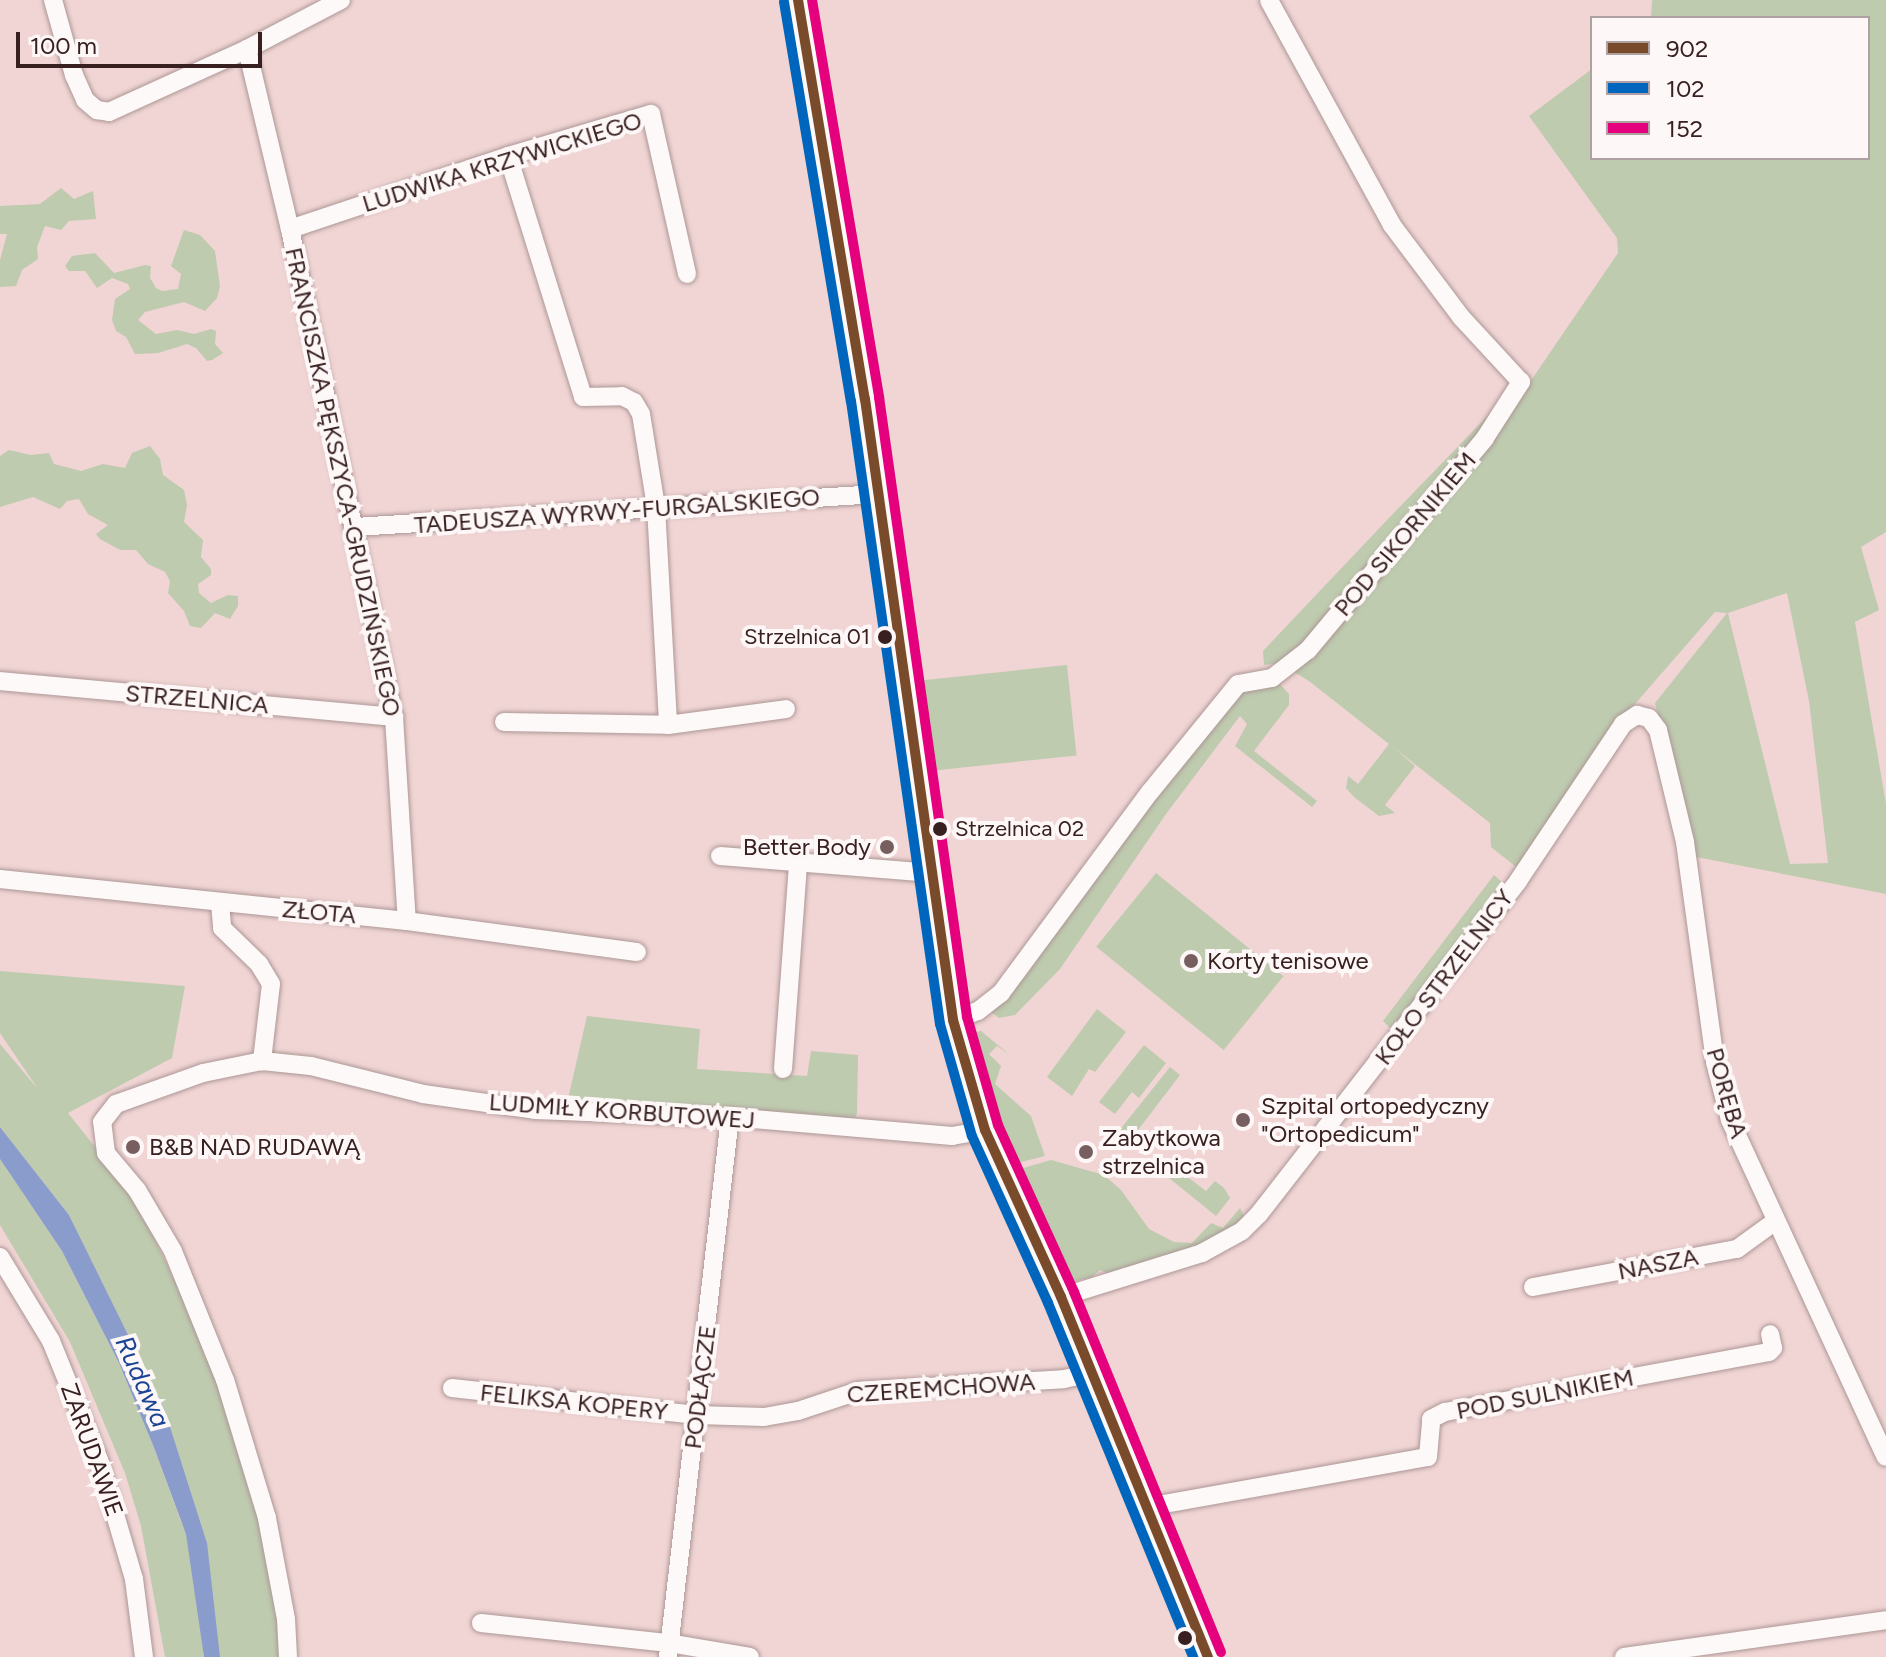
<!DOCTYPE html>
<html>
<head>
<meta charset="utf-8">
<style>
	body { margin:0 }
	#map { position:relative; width:1886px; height:1657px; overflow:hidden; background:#f0d5d4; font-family:Figtree,sans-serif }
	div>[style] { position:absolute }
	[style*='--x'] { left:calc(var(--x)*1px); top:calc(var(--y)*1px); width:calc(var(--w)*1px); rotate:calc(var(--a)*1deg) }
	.green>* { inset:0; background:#becbaf; transform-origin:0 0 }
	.water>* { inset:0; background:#8a9ccc }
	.roads { filter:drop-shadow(0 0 2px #ad9796) drop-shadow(0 0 2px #ad9796) }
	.street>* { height:18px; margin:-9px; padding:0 9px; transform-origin:9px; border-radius:9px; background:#fdf9f9 }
	.secondary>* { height:26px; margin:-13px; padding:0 13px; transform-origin:13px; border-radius:13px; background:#fdf9f9 }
	.bus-1>* { height:10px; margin:-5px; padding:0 5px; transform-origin:5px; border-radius:5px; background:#7a4b2a }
	.bus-2>* { height:10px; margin:-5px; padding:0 5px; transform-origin:5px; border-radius:5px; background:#0065bd }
	.bus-3>* { height:10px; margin:-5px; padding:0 5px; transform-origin:5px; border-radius:5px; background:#e5007d }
	.dots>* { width:22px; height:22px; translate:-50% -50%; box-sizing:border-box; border:4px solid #fef7f7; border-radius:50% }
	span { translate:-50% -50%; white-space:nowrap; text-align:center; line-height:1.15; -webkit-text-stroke:8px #fef7f7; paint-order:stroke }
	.bus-label { font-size:22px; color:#382020 }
	.right { translate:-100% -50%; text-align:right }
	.left { translate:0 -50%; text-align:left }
	.street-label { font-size:24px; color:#382020 }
	.poi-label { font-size:24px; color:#382020 }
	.water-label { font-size:26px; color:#194394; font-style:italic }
	.legend { position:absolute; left:1590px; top:16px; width:280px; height:144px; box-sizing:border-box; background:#fef7f7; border:2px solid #afa1a1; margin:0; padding:10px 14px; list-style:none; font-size:24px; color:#382020 }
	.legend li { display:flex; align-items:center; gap:16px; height:40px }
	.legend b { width:40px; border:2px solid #afa1a1 }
	.scale { position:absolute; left:16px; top:32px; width:246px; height:36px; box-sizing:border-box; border:4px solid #382020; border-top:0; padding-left:10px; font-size:24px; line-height:28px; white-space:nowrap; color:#382020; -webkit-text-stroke:6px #fef7f7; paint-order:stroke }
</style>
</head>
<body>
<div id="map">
	<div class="green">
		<i style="clip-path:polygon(evenodd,1652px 0,1886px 0,1886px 532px,1861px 547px,1879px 610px,1855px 622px,1886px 804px,1886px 894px,1691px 856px,1655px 703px,1727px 613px,1715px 612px,1628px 712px,1528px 861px,1515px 866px,1491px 847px,1490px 823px,1393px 747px,1415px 766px,1385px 805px,1395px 813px,1379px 816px,1354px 797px,1346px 788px,1348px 776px,1358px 784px,1389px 744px,1309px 681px,1279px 663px,1264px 665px,1263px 651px,1388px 519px,1499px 404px,1515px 404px,1618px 253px,1617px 238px,1529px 116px,1592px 69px,1592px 158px,1868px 158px,1868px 18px,1651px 18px,1652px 0,1787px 593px,1809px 701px,1828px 863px,1790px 864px,1728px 613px,1787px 593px)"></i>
		<i style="clip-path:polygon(61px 188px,74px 199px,93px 191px,96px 219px,69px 221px,61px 230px,45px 226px,37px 247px,38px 259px,22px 270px,16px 286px,0 287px,0 260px,7px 234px,0 234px,0 206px,40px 204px)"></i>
		<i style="clip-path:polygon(184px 230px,200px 235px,215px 251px,220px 286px,217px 298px,205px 311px,184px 302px,145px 312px,138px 320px,156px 334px,177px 330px,194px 334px,211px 329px,216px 331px,215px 344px,223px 353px,212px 360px,207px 361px,196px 348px,187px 344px,158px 353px,135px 354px,126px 337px,116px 331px,112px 320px,115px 299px,130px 289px,128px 284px,112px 278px,97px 288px,85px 271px,69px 271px,65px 266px,72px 256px,95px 253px,114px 273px,145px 265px,151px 266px,150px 278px,156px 288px,162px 291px,178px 289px,181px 274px,171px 266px)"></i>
		<i style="clip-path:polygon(150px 446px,160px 459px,163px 475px,184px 490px,187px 505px,184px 522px,203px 540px,201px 557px,211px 569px,211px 575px,198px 584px,199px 593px,211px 603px,228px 595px,238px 596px,238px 606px,230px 619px,215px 613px,201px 628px,190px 626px,184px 611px,168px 593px,170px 581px,165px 572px,148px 564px,136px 550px,120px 550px,100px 539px,96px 534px,108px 525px,88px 514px,79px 499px,67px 501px,60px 509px,33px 497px,0 507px,0 456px,9px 450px,31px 455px,49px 453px,54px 464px,81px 471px,103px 464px,125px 468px,132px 453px)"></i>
		<i style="left:1067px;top:665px;width:91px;height:145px;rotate:84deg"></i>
		<i style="clip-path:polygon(1278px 682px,1289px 694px,1289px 705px,1254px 751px,1317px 801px,1312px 807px,1235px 746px,1247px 724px,1240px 716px,1166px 814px,1060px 969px,1015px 1015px,999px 1018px,991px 1012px,1240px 689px)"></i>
		<i style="left:1156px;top:873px;width:164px;height:95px;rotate:39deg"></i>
		<i style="clip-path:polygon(1494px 875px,1502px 882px,1502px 898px,1395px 1033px,1383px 1021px)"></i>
		<i style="clip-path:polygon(0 971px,185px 986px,172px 1058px,68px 1113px,131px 1192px,196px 1323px,239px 1446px,281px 1590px,283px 1657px,207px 1657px,207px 1543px,172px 1434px,150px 1437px,182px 1524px,188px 1523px,204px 1657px,165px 1657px,141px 1526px,125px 1473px,70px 1342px,0 1225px,0 1159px,62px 1251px,119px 1363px,140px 1412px,164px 1410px,69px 1215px,0 1127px,0 1044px,38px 1089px,0 1033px)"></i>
		<i style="clip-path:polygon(1097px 1009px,1126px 1032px,1095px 1072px,1089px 1069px,1072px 1096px,1047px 1077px)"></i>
		<i style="clip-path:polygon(587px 1016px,700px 1029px,697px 1069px,807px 1076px,811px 1051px,858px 1055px,857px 1113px,855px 1118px,567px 1103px)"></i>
		<i style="clip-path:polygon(981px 1031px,1010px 1055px,997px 1046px,989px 1054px,1001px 1066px,995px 1084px,1031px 1116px,1045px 1156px,1017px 1163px,996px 1108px,977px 1043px,976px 1032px)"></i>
		<i style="clip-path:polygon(1144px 1045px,1166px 1063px,1139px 1098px,1132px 1092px,1115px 1114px,1099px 1102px)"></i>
		<i style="clip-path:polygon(1170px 1067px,1180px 1075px,1135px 1134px,1140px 1139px,1135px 1146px,1118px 1132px)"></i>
		<i style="clip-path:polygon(1051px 1160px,1104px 1175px,1121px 1190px,1149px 1229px,1174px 1242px,1192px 1243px,1211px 1223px,1223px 1228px,1240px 1208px,1246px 1220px,1193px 1254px,1109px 1274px,1100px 1270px,1092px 1277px,1074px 1281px,1068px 1278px,1020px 1169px)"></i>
		<i style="clip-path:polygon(1177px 1169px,1206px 1191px,1215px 1181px,1224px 1188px,1230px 1198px,1216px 1216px,1169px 1178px)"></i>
	</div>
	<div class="water">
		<i style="clip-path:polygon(0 1127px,69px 1215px,164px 1408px,207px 1543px,220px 1657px,204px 1657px,186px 1534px,153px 1445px,119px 1363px,62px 1251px,0 1159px)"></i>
	</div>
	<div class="roads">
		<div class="street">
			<i style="--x:53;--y:0;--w:78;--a:74.4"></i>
			<i style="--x:74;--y:75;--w:27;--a:66"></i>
			<i style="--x:85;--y:100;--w:16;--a:40"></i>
			<i style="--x:97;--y:110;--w:12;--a:9"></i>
			<i style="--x:109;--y:112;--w:152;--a:-24.5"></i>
			<i style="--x:247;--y:49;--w:106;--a:-27.5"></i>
			<i style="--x:247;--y:49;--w:185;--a:76.6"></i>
			<i style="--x:290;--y:229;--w:499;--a:78"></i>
			<i style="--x:394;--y:717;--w:204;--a:86.4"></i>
			<i style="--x:508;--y:156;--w:252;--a:72.7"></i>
			<i style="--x:583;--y:397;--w:39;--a:-1"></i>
			<i style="--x:622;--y:396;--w:13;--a:27"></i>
			<i style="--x:634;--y:402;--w:14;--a:60"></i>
			<i style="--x:641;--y:414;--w:94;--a:80.8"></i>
			<i style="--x:656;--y:507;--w:218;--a:86.8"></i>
			<i style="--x:290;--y:229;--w:230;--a:-18.5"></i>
			<i style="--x:508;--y:156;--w:149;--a:-16.4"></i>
			<i style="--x:651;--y:114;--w:164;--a:77.3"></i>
			<i style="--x:355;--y:527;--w:524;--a:-3.61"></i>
			<i style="--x:0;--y:681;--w:396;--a:5.2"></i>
			<i style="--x:504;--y:722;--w:164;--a:1"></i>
			<i style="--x:668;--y:725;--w:119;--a:-7.7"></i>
			<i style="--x:720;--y:856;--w:213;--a:4.6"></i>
			<i style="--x:0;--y:879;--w:409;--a:5.9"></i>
			<i style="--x:407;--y:921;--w:232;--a:7.7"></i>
			<i style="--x:220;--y:903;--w:25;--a:85"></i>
			<i style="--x:222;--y:928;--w:52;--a:44.2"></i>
			<i style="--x:259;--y:964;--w:23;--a:59"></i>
			<i style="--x:271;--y:984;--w:78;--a:96.7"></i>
			<i style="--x:953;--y:1020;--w:27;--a:-20"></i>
			<i style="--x:978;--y:1011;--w:29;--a:-38"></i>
			<i style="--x:1001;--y:993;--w:250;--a:-53.5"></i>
			<i style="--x:1150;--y:792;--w:139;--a:-50.8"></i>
			<i style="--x:1238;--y:684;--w:35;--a:-10"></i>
			<i style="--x:1272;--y:678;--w:46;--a:-37.9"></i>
			<i style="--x:1308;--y:650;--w:276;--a:-50.1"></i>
			<i style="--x:1485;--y:438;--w:67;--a:-57.3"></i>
			<i style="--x:1521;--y:382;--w:88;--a:-132.7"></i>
			<i style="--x:1461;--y:317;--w:115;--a:-126.9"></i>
			<i style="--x:1392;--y:225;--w:256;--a:-118.7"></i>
			<i style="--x:783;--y:1069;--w:206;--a:-85.8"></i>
			<i style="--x:0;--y:1257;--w:98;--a:58.7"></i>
			<i style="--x:51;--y:1341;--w:128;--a:68"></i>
			<i style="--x:99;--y:1460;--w:124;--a:73.6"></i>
			<i style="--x:134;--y:1579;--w:79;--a:82.7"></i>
			<i style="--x:1533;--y:1287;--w:208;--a:-10.6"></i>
			<i style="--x:1737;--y:1249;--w:46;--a:-36.1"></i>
			<i style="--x:1061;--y:1297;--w:148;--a:-17.3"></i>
			<i style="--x:1202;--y:1253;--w:46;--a:-28.8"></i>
			<i style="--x:1242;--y:1231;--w:24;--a:-45"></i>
			<i style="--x:1259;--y:1214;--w:422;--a:-52.1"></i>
			<i style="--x:1518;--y:881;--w:189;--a:-56.2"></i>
			<i style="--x:1623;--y:724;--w:17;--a:-33"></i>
			<i style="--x:1637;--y:715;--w:12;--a:14"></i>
			<i style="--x:1649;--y:718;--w:15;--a:53"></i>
			<i style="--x:1658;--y:730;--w:115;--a:76.4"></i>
			<i style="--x:1685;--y:842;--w:222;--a:82.2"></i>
			<i style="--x:1715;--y:1062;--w:60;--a:75.5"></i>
			<i style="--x:1730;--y:1120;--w:371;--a:65.2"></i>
			<i style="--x:452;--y:1388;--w:246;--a:6.3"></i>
			<i style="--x:697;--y:1415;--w:67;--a:1.7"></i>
			<i style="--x:764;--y:1417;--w:35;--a:-10"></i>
			<i style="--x:798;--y:1411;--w:63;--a:-18.4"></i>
			<i style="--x:858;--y:1391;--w:206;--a:-3.3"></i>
			<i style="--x:1064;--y:1379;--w:30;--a:-12"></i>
			<i style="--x:1147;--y:1507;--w:285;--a:-10.1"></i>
			<i style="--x:1428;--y:1457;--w:38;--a:-85"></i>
			<i style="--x:1431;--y:1419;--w:16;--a:-27"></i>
			<i style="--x:1445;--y:1412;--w:330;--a:-10.5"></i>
			<i style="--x:1769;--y:1352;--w:6;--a:-45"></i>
			<i style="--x:1773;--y:1348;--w:14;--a:-102"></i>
			<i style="--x:481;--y:1623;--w:189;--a:6.1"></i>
			<i style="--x:669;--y:1643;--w:82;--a:9.8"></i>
			<i style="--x:288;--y:1657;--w:38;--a:-93"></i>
			<i style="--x:286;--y:1619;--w:103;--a:-100.7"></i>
			<i style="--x:267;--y:1518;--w:144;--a:-106.9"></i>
			<i style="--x:225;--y:1380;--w:139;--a:-112"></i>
			<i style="--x:173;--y:1251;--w:71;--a:-120.5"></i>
			<i style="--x:137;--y:1190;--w:48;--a:-130"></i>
			<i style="--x:106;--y:1153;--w:31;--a:-97"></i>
			<i style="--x:102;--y:1122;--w:23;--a:-52"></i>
			<i style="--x:116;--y:1104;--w:92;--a:-19.6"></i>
			<i style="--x:203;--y:1073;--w:60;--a:-11.5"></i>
			<i style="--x:262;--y:1061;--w:49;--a:5.8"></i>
			<i style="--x:311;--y:1066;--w:115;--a:14"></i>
			<i style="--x:423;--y:1094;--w:113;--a:8.1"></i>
			<i style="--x:535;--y:1110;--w:195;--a:2.1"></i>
			<i style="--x:730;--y:1117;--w:223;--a:4.9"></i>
			<i style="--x:952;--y:1136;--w:34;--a:-10"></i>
			<i style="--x:668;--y:1657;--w:544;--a:-83.45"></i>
			<i style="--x:1624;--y:1657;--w:265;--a:-8"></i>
		</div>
		<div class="secondary">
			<i style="--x:798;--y:0;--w:405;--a:80.5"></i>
			<i style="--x:865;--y:399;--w:627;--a:81.93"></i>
			<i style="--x:953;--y:1020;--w:115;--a:73.8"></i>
			<i style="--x:985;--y:1130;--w:183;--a:65.5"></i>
			<i style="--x:1061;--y:1297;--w:389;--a:67.8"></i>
		</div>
	</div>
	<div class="bus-1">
		<i style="--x:798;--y:0;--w:405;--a:80.5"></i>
		<i style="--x:865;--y:399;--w:627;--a:81.93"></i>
		<i style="--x:953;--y:1020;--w:115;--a:73.8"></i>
		<i style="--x:985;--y:1130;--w:183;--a:65.5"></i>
		<i style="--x:1061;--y:1297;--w:389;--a:67.8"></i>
	</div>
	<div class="bus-2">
		<i style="--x:784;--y:2;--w:405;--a:80.5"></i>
		<i style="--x:851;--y:401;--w:629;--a:81.87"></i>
		<i style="--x:940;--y:1024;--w:116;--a:74.1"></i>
		<i style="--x:972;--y:1136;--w:183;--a:65.5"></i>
		<i style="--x:1048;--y:1303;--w:383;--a:67.7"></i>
	</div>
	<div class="bus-3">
		<i style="--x:812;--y:0;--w:403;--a:80.4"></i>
		<i style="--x:879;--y:397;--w:626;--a:81.92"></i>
		<i style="--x:967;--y:1017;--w:112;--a:74"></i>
		<i style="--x:998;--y:1125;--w:183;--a:65.5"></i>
		<i style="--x:1074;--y:1292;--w:389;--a:67.8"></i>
	</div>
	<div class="dots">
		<i style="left:885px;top:637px;background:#382020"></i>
		<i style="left:940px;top:829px;background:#382020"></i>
		<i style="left:887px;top:847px;background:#785f5f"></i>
		<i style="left:1191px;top:961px;background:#785f5f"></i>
		<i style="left:1243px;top:1120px;background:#785f5f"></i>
		<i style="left:133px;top:1147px;background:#785f5f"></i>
		<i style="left:1086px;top:1152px;background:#785f5f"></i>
		<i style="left:1185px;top:1638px;background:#382020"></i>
	</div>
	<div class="bus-label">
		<span class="right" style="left:870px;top:637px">Strzelnica 01</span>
		<span class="left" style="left:955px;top:829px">Strzelnica 02</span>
	</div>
	<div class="street-label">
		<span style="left:502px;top:162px;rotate:-17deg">LUDWIKA KRZYWICKIEGO</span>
		<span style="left:343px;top:482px;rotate:78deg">FRANCISZKA PĘKSZYCA-GRUDZIŃSKIEGO</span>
		<span style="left:617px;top:511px;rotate:-4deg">TADEUSZA WYRWY-FURGALSKIEGO</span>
		<span style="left:1405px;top:534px;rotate:-50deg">POD SIKORNIKIEM</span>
		<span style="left:197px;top:699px;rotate:5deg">STRZELNICA</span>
		<span style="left:319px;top:912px;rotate:5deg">ZŁOTA</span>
		<span style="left:1444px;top:977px;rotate:-53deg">KOŁO STRZELNICY</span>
		<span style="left:1727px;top:1093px;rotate:74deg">PORĘBA</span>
		<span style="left:622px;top:1111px;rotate:4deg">LUDMIŁY KORBUTOWEJ</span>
		<span style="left:1658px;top:1264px;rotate:-11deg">NASZA</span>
		<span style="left:700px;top:1387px;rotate:-83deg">PODŁĄCZE</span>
		<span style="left:941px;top:1388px;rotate:-4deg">CZEREMCHOWA</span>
		<span style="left:1545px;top:1394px;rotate:-11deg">POD SULNIKIEM</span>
		<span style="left:574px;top:1402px;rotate:6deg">FELIKSA KOPERY</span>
		<span style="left:92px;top:1450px;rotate:70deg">ZARUDAWIE</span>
	</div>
	<div class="poi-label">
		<span class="right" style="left:871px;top:847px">Better Body</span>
		<span class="left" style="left:1207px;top:961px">Korty tenisowe</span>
		<span class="left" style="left:1261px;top:1120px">Szpital ortopedyczny<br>"Ortopedicum"</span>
		<span class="left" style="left:1102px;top:1152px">Zabytkowa<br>strzelnica</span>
		<span class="left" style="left:149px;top:1147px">B&amp;B NAD RUDAWĄ</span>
	</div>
	<div class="water-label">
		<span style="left:142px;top:1382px;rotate:66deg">Rudawa</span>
	</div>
	<ul class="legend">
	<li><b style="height:10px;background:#7a4b2a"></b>902</li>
	<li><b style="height:10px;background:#0065bd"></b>102</li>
	<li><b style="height:10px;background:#e5007d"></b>152</li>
	</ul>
	<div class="scale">100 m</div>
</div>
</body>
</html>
